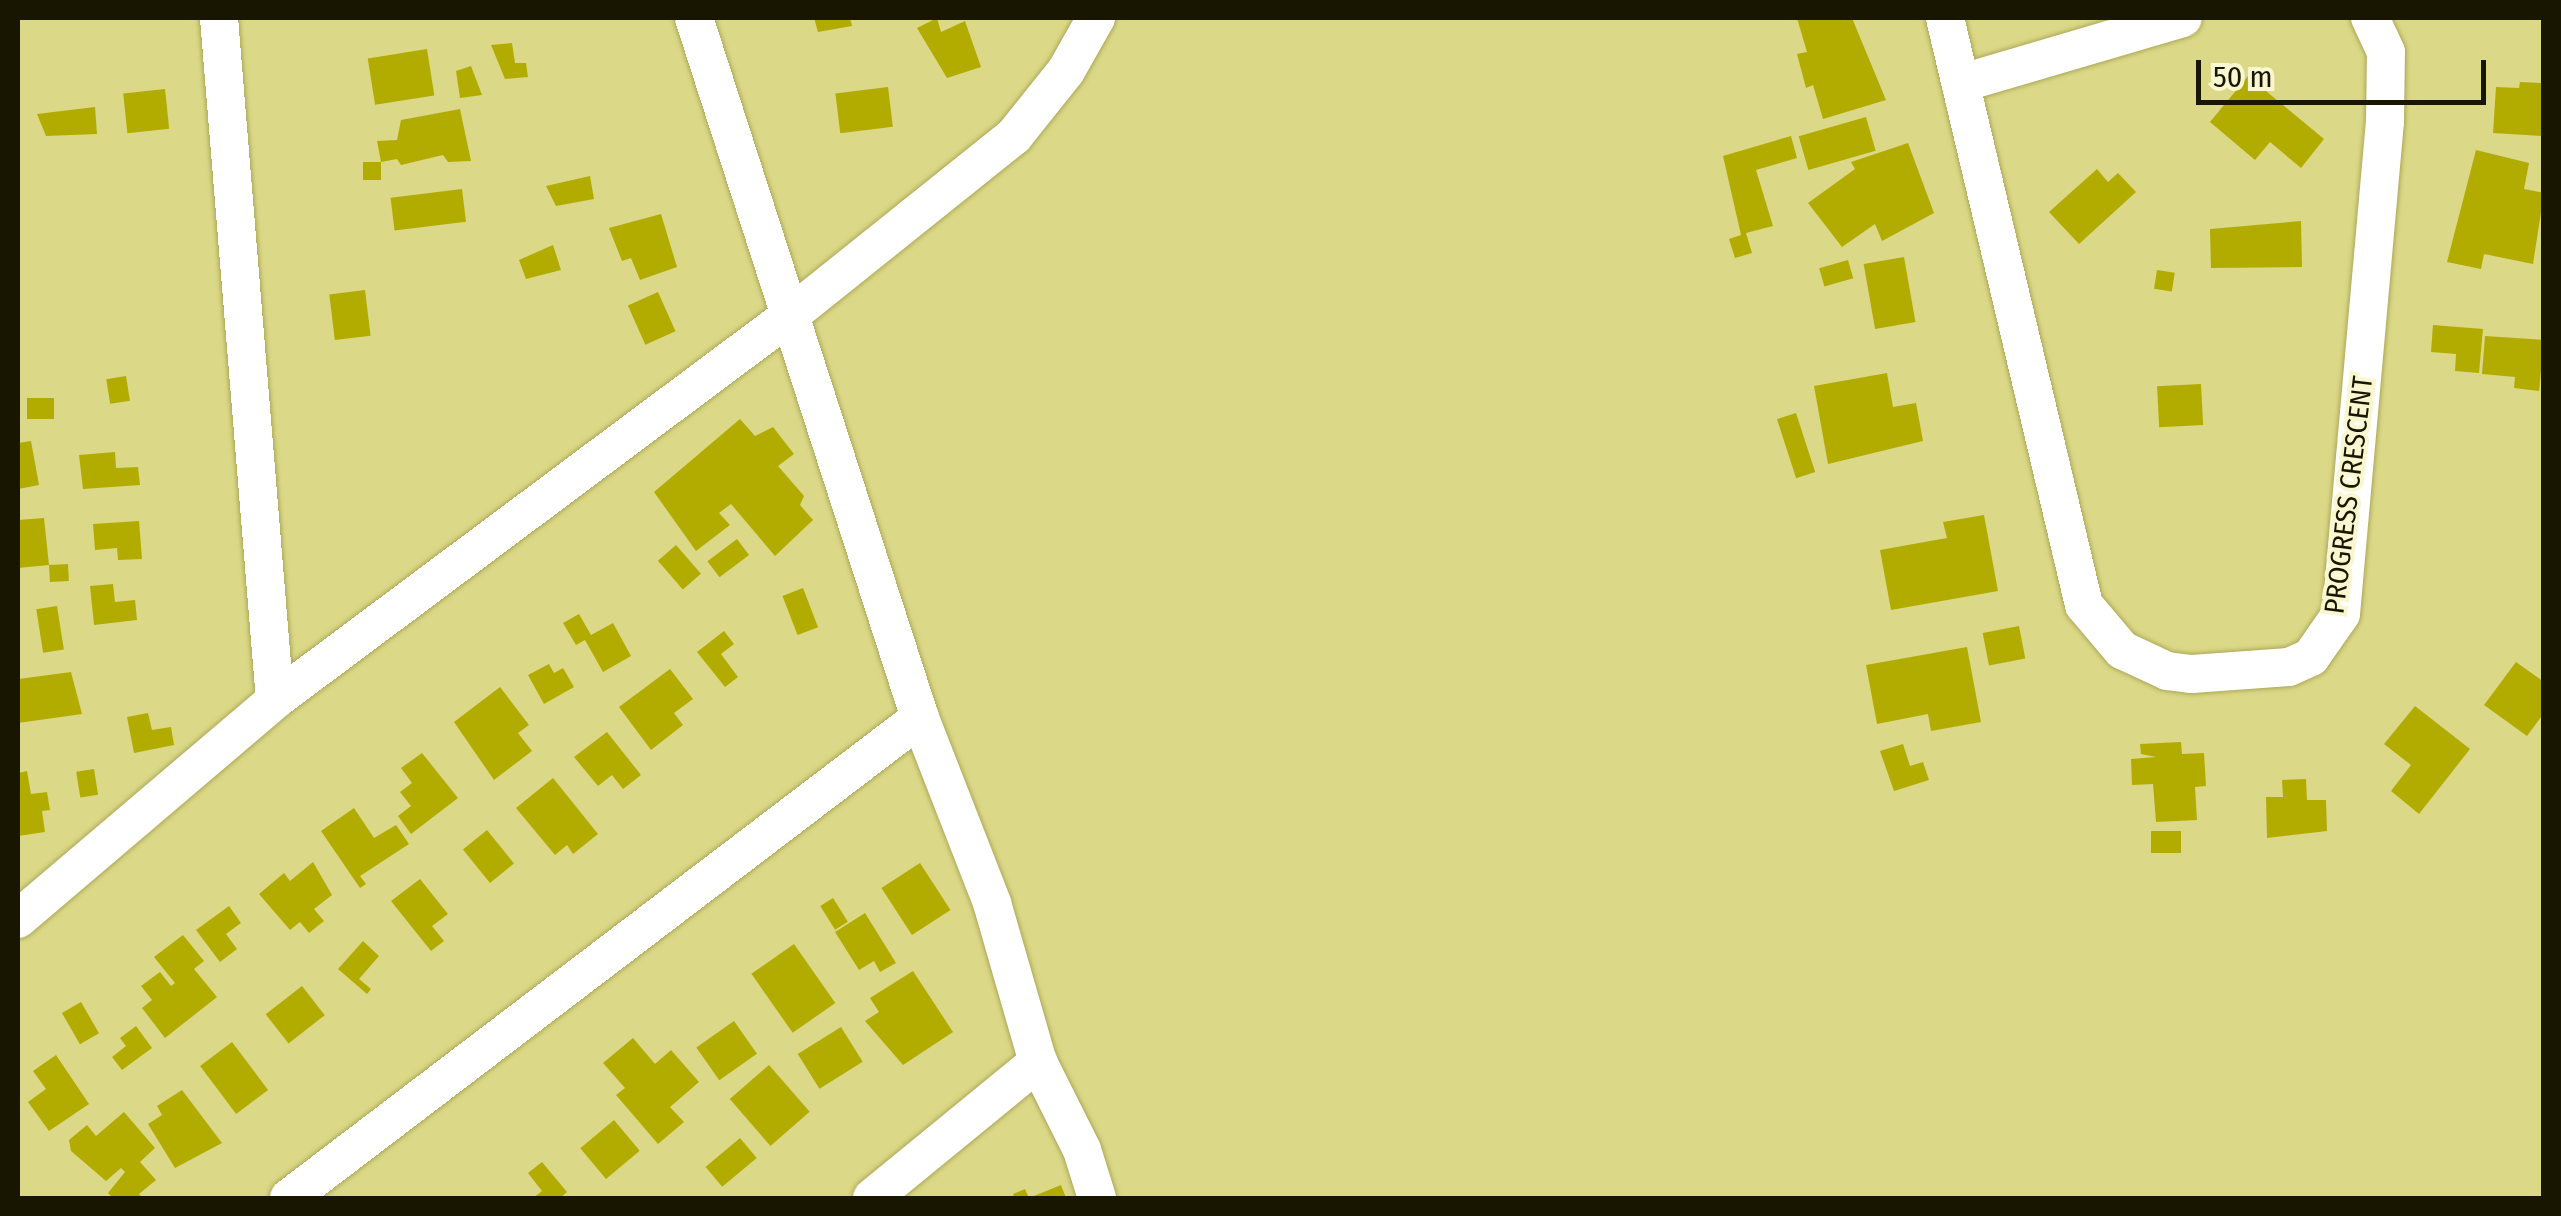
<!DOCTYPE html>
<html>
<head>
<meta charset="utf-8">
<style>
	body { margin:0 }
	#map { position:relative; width:2561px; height:1216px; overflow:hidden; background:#dbd887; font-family:"Fira Sans Condensed",sans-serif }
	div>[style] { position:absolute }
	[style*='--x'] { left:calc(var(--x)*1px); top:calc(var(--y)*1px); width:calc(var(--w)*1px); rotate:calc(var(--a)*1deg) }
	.building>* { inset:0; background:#b3ac00; transform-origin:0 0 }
	.roads { filter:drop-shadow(0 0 2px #aba858) drop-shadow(0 0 2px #aba858) }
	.minor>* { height:38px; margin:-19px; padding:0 19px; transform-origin:19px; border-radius:19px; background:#fff }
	span { translate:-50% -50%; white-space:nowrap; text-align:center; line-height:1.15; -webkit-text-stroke:8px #f8f7d0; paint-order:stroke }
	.street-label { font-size:28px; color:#181600 }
	.frame { position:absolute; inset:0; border:20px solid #181600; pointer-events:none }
	.scale { position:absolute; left:2196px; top:60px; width:290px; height:45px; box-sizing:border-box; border:5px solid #181600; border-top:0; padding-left:12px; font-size:30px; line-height:35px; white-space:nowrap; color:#181600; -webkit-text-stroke:8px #f8f7d0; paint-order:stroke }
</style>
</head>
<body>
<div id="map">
	<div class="building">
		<i style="clip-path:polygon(814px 18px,850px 18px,852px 26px,818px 32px)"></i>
		<i style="clip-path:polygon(937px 18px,941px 32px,965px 21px,981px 67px,947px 78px,917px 28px)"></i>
		<i style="clip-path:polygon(1797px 18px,1852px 18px,1886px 100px,1823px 119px,1813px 85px,1806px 88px,1797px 54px,1807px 52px)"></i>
		<i style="clip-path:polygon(512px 43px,515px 63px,526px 63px,528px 77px,505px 79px,491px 45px)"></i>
		<i style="left:427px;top:49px;width:47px;height:60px;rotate:81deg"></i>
		<i style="clip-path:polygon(471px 66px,482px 95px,460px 98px,456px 71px)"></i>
		<i style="clip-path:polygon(2248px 76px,2324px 139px,2301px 168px,2270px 142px,2255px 160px,2210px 122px)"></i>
		<i style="clip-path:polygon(2520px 82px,2544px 83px,2544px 136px,2493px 133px,2496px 87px,2519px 88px)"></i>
		<i style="left:888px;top:87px;width:40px;height:53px;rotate:83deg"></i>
		<i style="left:165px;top:89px;width:40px;height:42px;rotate:84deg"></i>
		<i style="clip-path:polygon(95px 107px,97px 134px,46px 136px,37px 114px)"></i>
		<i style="clip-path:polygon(460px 109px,471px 161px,448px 162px,443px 155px,401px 165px,397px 159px,381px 162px,377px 141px,397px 140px,401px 120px)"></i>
		<i style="left:1866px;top:117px;width:35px;height:70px;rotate:74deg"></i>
		<i style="clip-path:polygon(1791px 136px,1797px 158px,1756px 170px,1773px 226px,1746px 233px,1752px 253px,1735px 258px,1729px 239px,1741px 235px,1723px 156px)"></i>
		<i style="clip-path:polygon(1908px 143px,1934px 213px,1882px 241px,1875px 224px,1842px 247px,1808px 203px,1855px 169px,1851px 162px)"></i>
		<i style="clip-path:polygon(2476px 150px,2529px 163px,2524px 189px,2544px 193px,2533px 264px,2484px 254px,2481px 269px,2447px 262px)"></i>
		<i style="left:363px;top:162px;width:18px;height:18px"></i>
		<i style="clip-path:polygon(2097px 169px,2108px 182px,2118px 173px,2136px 192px,2079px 244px,2049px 212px)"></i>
		<i style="clip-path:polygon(590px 176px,594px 199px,556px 206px,546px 186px)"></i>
		<i style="left:462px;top:189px;width:33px;height:72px;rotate:83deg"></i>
		<i style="clip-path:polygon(661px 214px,677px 267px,640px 280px,631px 258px,622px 261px,609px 228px)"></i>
		<i style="clip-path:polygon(2301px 221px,2302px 267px,2211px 268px,2210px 229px)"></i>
		<i style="clip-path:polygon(553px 245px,561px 270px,526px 279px,519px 260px)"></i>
		<i style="left:1904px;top:257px;width:66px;height:41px;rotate:80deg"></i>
		<i style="left:1848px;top:260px;width:19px;height:30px;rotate:74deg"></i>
		<i style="left:2157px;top:270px;width:18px;height:19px;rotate:9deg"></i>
		<i style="left:365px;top:290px;width:46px;height:36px;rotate:83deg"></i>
		<i style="left:658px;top:292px;width:43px;height:33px;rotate:66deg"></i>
		<i style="clip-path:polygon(2433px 325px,2483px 329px,2479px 373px,2455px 371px,2456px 354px,2431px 352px)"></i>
		<i style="clip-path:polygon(2485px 336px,2544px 340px,2539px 391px,2514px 388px,2515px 377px,2482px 374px)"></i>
		<i style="clip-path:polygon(1887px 373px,1893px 407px,1916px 403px,1923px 441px,1828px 464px,1814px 386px)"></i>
		<i style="left:126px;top:376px;width:25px;height:20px;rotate:81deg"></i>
		<i style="left:2201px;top:384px;width:41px;height:44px;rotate:87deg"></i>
		<i style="left:27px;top:398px;width:27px;height:21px"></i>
		<i style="left:1796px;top:413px;width:62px;height:20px;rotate:72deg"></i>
		<i style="clip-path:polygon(740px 419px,755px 436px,773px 427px,794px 454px,778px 466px,804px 496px,800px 505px,813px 520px,775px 556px,731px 504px,719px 513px,730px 525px,696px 551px,654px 492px)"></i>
		<i style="clip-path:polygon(31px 441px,39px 485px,18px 489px,18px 443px)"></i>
		<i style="clip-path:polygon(115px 452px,116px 468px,138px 467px,140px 485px,83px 489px,79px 455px)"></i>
		<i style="clip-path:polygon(1984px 515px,1998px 591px,1891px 610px,1880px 550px,1947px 538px,1943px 522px)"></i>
		<i style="clip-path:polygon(44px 518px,49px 565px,18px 568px,18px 520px)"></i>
		<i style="clip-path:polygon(139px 521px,142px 559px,118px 560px,117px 548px,95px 550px,93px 524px)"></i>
		<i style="left:737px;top:539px;width:20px;height:37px;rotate:53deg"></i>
		<i style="left:676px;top:545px;width:38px;height:24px;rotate:49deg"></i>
		<i style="left:68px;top:564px;width:17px;height:19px;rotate:87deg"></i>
		<i style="clip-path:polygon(113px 584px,115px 602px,135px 600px,137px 620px,94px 625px,90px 586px)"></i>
		<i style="left:803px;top:588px;width:42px;height:22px;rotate:69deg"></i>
		<i style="left:57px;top:606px;width:44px;height:21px;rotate:81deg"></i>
		<i style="clip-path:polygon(579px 614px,591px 635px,613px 623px,631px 656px,603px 672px,585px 640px,576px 645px,563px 623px)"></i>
		<i style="left:2019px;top:626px;width:33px;height:37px;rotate:79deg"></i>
		<i style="clip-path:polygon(724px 631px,734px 644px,721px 654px,738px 677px,725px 687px,697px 652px)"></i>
		<i style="clip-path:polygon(1967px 647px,1981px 722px,1931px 731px,1928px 714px,1877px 724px,1866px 665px)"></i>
		<i style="clip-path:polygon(2516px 662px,2544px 682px,2544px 713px,2527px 736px,2484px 705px)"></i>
		<i style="clip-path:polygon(549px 664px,554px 673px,563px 668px,574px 687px,544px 704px,528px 675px)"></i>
		<i style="clip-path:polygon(670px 669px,693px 699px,674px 713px,683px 725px,651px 750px,619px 707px)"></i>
		<i style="clip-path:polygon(71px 672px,82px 714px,18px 723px,19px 679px)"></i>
		<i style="clip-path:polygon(500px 687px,529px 725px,518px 733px,532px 751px,494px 780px,454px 722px)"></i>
		<i style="clip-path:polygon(2415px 706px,2470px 749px,2419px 814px,2391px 791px,2411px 765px,2384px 744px)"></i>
		<i style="clip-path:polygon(148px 713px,152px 730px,171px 727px,174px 745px,134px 753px,127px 717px)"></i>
		<i style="clip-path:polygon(607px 732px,641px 775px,623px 789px,612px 775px,598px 786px,574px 757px)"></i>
		<i style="clip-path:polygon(2181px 742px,2182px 754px,2204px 753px,2206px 786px,2195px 787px,2197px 820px,2156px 822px,2153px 784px,2132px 785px,2131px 759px,2156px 757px,2141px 754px,2140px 744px)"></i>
		<i style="clip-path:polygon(1903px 744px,1910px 766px,1923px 762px,1929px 780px,1894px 791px,1880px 751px)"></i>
		<i style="clip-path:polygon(422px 753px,458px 798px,411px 834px,398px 816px,411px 806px,400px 792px,412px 783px,401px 768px)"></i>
		<i style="left:94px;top:769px;width:26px;height:18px;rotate:81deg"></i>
		<i style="clip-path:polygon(27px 771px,31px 794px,47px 792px,50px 810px,42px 811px,45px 832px,18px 836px,18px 773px)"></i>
		<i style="clip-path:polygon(553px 778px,598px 834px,573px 854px,567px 845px,555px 855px,516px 808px)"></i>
		<i style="clip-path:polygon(2306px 779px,2307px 800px,2326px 800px,2327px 831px,2267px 838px,2266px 797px,2283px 797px,2282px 780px)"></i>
		<i style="clip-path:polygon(354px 808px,374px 838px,396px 825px,409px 844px,360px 876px,366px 884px,360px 888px,321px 831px)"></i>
		<i style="left:487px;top:830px;width:43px;height:31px;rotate:51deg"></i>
		<i style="left:2151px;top:831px;width:30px;height:22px"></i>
		<i style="clip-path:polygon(313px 862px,332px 895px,314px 909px,324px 921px,309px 933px,300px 922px,290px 930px,259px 894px,284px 873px,290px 881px)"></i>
		<i style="left:920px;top:863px;width:56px;height:46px;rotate:57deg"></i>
		<i style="clip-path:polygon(420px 879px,448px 914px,432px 926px,444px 941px,431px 951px,391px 901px)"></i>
		<i style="left:833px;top:898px;width:28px;height:15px;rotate:58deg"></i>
		<i style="clip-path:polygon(229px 906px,241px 923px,226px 934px,237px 949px,220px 962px,196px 930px)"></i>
		<i style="clip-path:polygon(865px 913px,896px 963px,880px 972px,874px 961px,859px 970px,835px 932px)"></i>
		<i style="clip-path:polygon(183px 935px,204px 961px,194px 969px,217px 997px,165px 1038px,142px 1008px,152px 1000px,141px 986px,160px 972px,171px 986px,175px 983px,154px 957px)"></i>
		<i style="clip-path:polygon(363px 941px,379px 956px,359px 979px,371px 989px,367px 994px,338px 969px)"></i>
		<i style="left:794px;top:944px;width:72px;height:52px;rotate:55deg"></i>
		<i style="clip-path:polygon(913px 971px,953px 1032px,903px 1065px,865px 1021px,879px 1012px,870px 998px)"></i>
		<i style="left:302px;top:986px;width:37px;height:46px;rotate:52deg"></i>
		<i style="left:81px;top:1002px;width:36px;height:22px;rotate:60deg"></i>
		<i style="left:734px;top:1021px;width:40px;height:46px;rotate:55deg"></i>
		<i style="clip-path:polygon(136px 1026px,152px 1048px,122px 1070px,112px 1057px,126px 1046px,120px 1038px)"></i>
		<i style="left:841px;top:1027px;width:41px;height:51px;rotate:58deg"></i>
		<i style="clip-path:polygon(633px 1038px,655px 1064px,671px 1050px,699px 1082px,670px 1107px,684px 1122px,658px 1144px,616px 1095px,625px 1088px,603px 1063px)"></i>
		<i style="left:232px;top:1042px;width:60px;height:40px;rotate:53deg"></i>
		<i style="clip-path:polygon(56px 1055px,89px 1104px,49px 1131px,28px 1102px,46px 1089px,33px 1071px)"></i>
		<i style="left:769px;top:1065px;width:62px;height:52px;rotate:49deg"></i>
		<i style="clip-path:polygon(182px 1090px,222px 1143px,175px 1168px,148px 1124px,162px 1115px,157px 1106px)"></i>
		<i style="clip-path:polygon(124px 1112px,155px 1148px,140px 1162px,156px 1180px,139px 1194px,143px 1198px,113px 1198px,108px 1193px,125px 1172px,121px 1168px,106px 1181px,71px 1151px,69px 1140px,87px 1125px,96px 1136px)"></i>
		<i style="left:614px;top:1120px;width:40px;height:44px;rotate:50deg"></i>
		<i style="left:740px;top:1138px;width:26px;height:45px;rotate:50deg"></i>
		<i style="clip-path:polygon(542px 1162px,567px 1192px,560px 1198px,533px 1198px,542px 1191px,528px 1173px)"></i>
		<i style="clip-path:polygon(1061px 1185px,1066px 1198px,1015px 1198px,1013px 1194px,1025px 1189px,1029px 1198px)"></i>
	</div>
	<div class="roads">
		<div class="minor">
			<i style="--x:219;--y:18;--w:684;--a:85.31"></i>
			<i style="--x:694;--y:18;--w:736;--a:72.11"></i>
			<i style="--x:920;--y:718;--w:199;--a:68.7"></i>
			<i style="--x:992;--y:903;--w:166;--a:73.9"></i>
			<i style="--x:1038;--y:1062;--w:98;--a:63.4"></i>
			<i style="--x:1082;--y:1150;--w:50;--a:72.6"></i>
			<i style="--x:1945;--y:18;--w:603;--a:76.68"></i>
			<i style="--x:2084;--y:605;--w:59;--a:49.8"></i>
			<i style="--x:2122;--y:650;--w:50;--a:25"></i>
			<i style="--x:2167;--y:671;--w:25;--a:7"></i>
			<i style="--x:2192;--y:674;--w:97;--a:-4.1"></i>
			<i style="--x:2289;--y:667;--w:24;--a:-24"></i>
			<i style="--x:2311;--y:657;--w:52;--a:-55.1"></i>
			<i style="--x:2341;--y:614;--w:494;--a:-84.9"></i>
			<i style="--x:2385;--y:122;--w:70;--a:-89.2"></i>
			<i style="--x:2386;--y:52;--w:38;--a:-115"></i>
			<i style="--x:1962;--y:83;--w:230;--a:-16.4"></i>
			<i style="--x:18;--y:919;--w:338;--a:-40.4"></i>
			<i style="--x:275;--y:700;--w:640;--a:-36.74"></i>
			<i style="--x:788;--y:317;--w:290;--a:-38.7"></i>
			<i style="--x:1014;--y:136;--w:83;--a:-51.3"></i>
			<i style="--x:1066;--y:71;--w:61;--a:-60.5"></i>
			<i style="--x:289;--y:1198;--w:793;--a:-37.26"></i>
			<i style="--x:872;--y:1198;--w:215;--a:-39.3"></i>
		</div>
	</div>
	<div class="street-label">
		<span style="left:2349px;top:495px;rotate:-83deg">PROGRESS CRESCENT</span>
	</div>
	<div class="frame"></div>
	<div class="scale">50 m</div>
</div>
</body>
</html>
